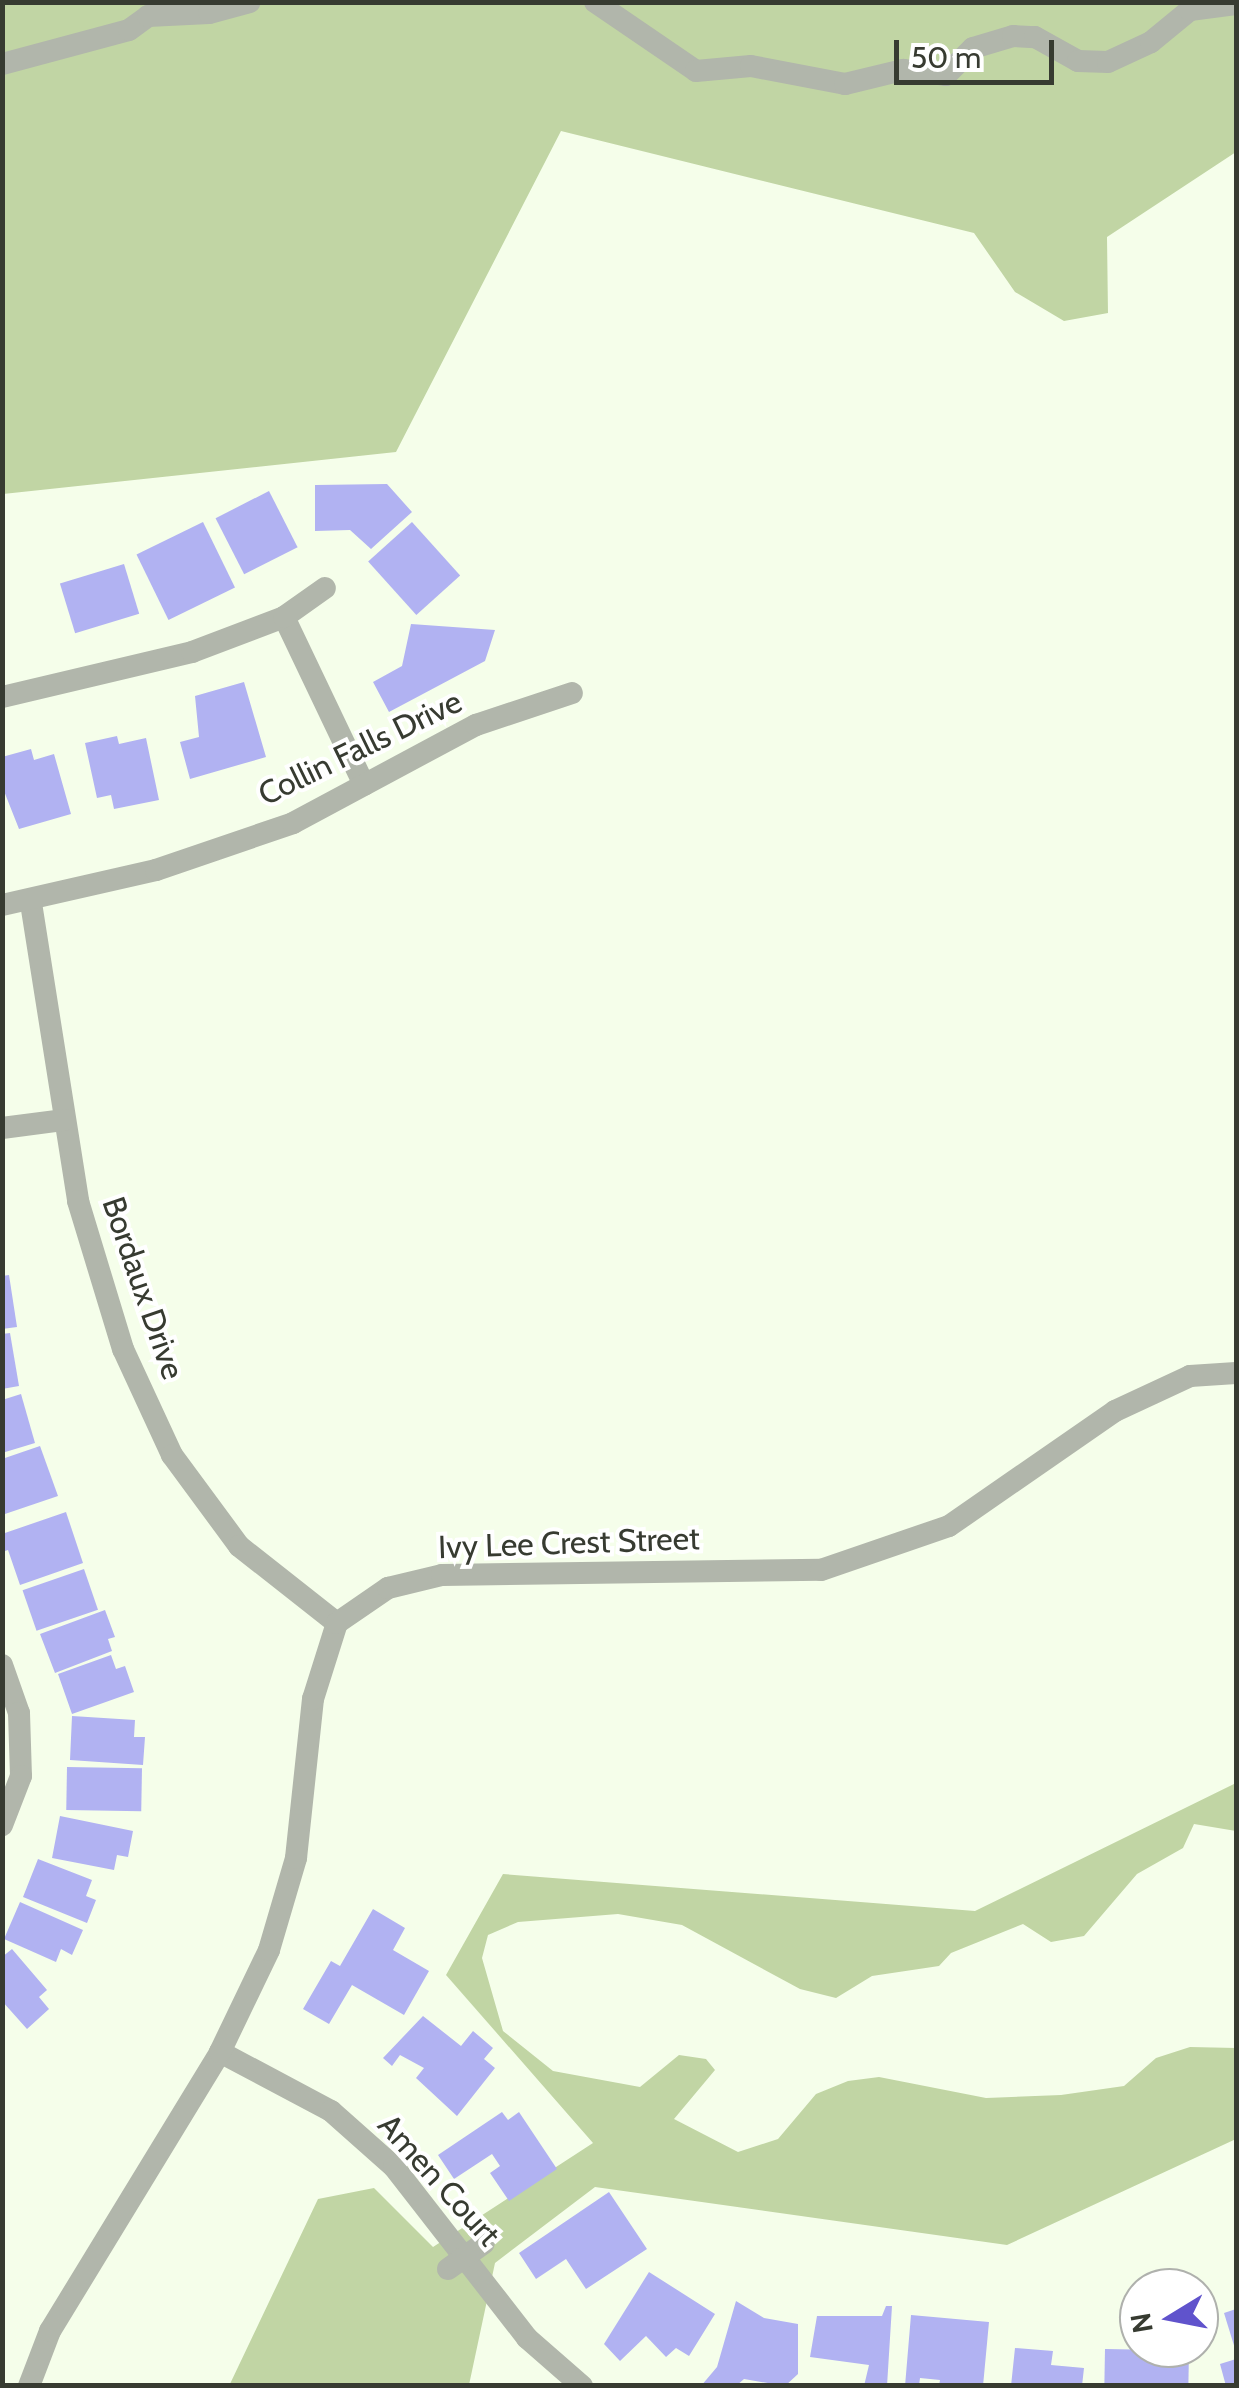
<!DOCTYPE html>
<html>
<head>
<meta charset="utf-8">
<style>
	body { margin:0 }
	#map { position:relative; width:1239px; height:2388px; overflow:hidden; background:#f5feea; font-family:Cabin,sans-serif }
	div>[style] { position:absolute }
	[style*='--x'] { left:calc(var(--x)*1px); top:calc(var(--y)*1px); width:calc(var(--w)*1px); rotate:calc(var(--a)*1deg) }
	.green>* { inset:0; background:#c1d5a4 }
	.building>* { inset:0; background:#b1b2f2; transform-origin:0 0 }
	.minor>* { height:22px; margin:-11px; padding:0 11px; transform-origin:11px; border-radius:11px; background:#b1b6ab }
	span { translate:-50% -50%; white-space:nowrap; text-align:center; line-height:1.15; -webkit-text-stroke:8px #fff; paint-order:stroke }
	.street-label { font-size:32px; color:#373b31 }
	.frame { position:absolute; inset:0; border:5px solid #373b31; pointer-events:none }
	.north { position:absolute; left:1119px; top:2268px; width:100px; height:100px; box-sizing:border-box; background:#fff; border:2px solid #afb1ad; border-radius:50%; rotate:260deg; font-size:28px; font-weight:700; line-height:40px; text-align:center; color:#373b31 }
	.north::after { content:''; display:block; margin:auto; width:35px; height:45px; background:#6053cc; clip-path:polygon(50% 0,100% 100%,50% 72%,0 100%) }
	.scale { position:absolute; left:894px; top:40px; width:160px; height:45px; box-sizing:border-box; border:5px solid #373b31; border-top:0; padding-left:12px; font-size:30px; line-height:35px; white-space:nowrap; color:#373b31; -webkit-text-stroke:8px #fff; paint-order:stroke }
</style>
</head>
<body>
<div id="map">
	<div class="green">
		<i style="clip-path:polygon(2px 3px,1236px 3px,1236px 152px,1107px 237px,1108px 313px,1064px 321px,1015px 292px,974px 233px,561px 131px,396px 452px,3px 494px)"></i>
		<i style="clip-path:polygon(1236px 1783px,1236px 1831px,1194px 1824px,1183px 1848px,1137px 1874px,1084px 1936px,1051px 1942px,1023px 1924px,951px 1953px,939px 1966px,872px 1976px,836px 1998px,800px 1989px,682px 1925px,618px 1914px,518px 1922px,488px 1935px,482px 1958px,503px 2031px,553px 2071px,640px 2087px,679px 2055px,706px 2059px,715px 2070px,674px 2119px,738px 2152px,778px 2139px,816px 2094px,848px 2081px,879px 2077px,986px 2098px,1061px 2095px,1124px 2086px,1156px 2058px,1190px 2047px,1236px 2048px,1236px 2139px,1007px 2245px,595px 2187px,495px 2263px,469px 2385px,229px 2386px,318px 2199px,374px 2188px,433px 2247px,593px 2143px,446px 1975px,503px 1874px,975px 1911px)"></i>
	</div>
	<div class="building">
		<i style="clip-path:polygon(387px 484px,412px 512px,371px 549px,350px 530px,315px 531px,315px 485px)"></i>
		<i style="left:269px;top:491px;width:63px;height:60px;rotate:63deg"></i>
		<i style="left:203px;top:522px;width:73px;height:74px;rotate:64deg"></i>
		<i style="left:412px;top:522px;width:72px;height:59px;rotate:48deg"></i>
		<i style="left:124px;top:564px;width:52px;height:67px;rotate:73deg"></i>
		<i style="clip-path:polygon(411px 624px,495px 630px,485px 661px,389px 712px,373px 682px,402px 666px)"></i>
		<i style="clip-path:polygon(244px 682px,266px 757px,190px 779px,180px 742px,199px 737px,195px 696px)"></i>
		<i style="clip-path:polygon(117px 736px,119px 744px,146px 738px,159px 800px,114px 809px,111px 795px,97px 798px,85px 743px)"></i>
		<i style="clip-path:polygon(31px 749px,34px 760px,54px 754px,71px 814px,19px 829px,2px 786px,2px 757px)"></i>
		<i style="clip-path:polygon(9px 1275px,17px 1327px,2px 1329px,2px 1276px)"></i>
		<i style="clip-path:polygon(10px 1333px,19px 1386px,2px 1389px,2px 1334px)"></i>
		<i style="clip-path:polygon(21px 1394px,35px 1443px,2px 1453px,2px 1400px)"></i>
		<i style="clip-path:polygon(40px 1446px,58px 1496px,2px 1515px,2px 1459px)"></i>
		<i style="clip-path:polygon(66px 1512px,83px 1563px,20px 1585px,8px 1550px,2px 1552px,2px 1534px)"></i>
		<i style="left:84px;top:1569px;width:43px;height:65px;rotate:71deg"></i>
		<i style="clip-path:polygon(105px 1610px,115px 1637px,108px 1639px,112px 1651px,55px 1673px,40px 1634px)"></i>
		<i style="clip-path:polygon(111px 1655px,116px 1669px,125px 1666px,134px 1692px,72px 1714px,58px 1674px)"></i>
		<i style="clip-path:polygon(72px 1716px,135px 1720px,134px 1737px,145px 1737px,143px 1765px,70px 1760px)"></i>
		<i style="left:67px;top:1767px;width:75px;height:43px;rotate:1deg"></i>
		<i style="clip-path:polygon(60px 1816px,133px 1831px,128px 1857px,117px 1855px,114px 1870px,52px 1858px)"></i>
		<i style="clip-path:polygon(38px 1859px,92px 1880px,86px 1896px,96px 1900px,87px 1923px,23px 1897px)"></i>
		<i style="clip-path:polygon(20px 1902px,83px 1930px,72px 1955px,61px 1949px,56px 1962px,4px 1939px)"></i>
		<i style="clip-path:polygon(373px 1909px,405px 1928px,393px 1950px,429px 1971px,404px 2015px,352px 1985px,329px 2024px,303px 2009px,331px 1961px,340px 1966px)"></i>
		<i style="clip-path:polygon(12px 1949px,47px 1990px,39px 1997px,49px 2009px,27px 2029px,2px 2001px,2px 1957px)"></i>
		<i style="clip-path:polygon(423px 2016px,461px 2046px,473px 2031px,493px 2048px,484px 2059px,495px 2068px,457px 2116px,416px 2078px,424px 2068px,400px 2055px,392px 2066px,383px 2058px)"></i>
		<i style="clip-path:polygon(502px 2112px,508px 2120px,519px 2112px,557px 2169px,509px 2201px,490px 2173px,500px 2166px,492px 2154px,454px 2179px,438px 2155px)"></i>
		<i style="clip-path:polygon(609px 2192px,647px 2249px,586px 2289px,566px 2259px,536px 2279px,519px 2253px)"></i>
		<i style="clip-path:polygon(649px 2272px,715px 2314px,689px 2356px,676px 2348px,666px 2357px,646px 2336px,620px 2361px,604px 2344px)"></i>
		<i style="clip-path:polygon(736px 2301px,764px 2318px,798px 2324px,798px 2374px,785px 2386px,744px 2379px,736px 2386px,701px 2386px,717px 2367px)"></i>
		<i style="clip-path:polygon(886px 2306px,892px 2306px,887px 2386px,864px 2386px,869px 2365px,810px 2357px,817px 2316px,882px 2316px)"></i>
		<i style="clip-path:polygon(1236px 2309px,1236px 2352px,1224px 2313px)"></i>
		<i style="clip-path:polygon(911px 2315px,989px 2322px,983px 2386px,939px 2386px,940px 2380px,920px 2378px,919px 2386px,905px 2386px)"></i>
		<i style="clip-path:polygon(1015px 2348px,1053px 2351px,1051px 2365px,1084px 2368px,1082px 2386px,1011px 2386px)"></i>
		<i style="left:1105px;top:2349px;width:84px;height:37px;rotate:1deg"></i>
		<i style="clip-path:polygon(1236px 2359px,1236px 2386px,1226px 2386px,1220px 2364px)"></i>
	</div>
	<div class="minor">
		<i style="--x:595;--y:2;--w:122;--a:34.3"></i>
		<i style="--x:696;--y:71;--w:55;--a:-5.2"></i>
		<i style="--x:751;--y:66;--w:96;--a:10.8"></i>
		<i style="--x:845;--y:84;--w:60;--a:-13.6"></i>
		<i style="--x:903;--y:70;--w:43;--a:6.6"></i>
		<i style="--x:946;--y:75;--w:38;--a:-45"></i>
		<i style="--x:973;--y:48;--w:42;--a:-16.7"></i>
		<i style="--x:1013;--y:36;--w:22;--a:3"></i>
		<i style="--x:1035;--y:37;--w:49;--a:29.2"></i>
		<i style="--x:1078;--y:61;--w:30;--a:2"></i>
		<i style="--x:1108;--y:62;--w:47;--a:-24.9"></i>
		<i style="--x:1151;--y:42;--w:50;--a:-39.4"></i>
		<i style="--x:1190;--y:10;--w:46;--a:-7.4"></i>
		<i style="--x:2;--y:64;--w:131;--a:-15"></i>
		<i style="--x:129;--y:30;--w:24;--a:-36"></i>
		<i style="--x:148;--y:16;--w:61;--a:-2.8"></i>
		<i style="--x:209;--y:13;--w:42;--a:-15"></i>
		<i style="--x:284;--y:617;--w:186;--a:64.5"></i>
		<i style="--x:2;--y:697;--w:195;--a:-13.3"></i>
		<i style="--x:192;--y:652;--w:98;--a:-20.8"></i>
		<i style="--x:284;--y:617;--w:50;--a:-35.3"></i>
		<i style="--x:31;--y:903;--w:302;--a:81"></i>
		<i style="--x:78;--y:1201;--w:155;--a:73.1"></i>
		<i style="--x:123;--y:1349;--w:117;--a:65.2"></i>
		<i style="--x:172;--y:1455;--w:113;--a:53.6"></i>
		<i style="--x:239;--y:1546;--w:125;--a:38.2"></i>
		<i style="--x:2;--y:905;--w:158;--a:-12.8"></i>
		<i style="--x:156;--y:870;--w:145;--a:-18.9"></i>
		<i style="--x:293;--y:823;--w:208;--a:-28.2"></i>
		<i style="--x:476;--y:725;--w:101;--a:-18.4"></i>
		<i style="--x:2;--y:1128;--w:63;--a:-7.4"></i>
		<i style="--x:2;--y:1665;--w:51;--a:70.5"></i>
		<i style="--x:19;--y:1713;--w:63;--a:88.2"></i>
		<i style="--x:21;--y:1776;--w:53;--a:111.2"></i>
		<i style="--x:220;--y:2052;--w:126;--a:28"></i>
		<i style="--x:331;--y:2111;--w:84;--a:41.6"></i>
		<i style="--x:394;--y:2167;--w:217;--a:52.1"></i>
		<i style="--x:527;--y:2338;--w:73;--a:41.1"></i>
		<i style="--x:448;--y:2269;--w:44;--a:-35.8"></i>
		<i style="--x:29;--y:2386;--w:59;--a:-69.1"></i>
		<i style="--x:50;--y:2331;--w:327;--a:-58.6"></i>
		<i style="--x:220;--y:2052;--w:113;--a:-64.3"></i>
		<i style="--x:269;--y:1950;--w:96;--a:-73.6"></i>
		<i style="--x:296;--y:1858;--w:160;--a:-83.9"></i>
		<i style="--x:313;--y:1699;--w:80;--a:-72.5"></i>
		<i style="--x:337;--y:1623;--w:62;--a:-34.5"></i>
		<i style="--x:388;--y:1588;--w:56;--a:-13.5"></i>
		<i style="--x:442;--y:1575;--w:379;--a:-0.8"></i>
		<i style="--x:821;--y:1570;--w:135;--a:-19"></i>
		<i style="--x:949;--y:1526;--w:202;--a:-34.7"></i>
		<i style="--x:1115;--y:1411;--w:83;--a:-25"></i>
		<i style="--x:1190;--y:1376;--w:46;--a:-3.7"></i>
	</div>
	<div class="street-label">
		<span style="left:360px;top:748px;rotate:-26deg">Collin Falls Drive</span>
		<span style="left:143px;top:1288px;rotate:71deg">Bordaux Drive</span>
		<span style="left:569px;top:1543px;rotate:-2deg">Ivy Lee Crest Street</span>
		<span style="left:439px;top:2180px;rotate:48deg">Amen Court</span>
	</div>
	<div class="frame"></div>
	<div class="north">N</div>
	<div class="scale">50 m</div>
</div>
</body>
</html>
